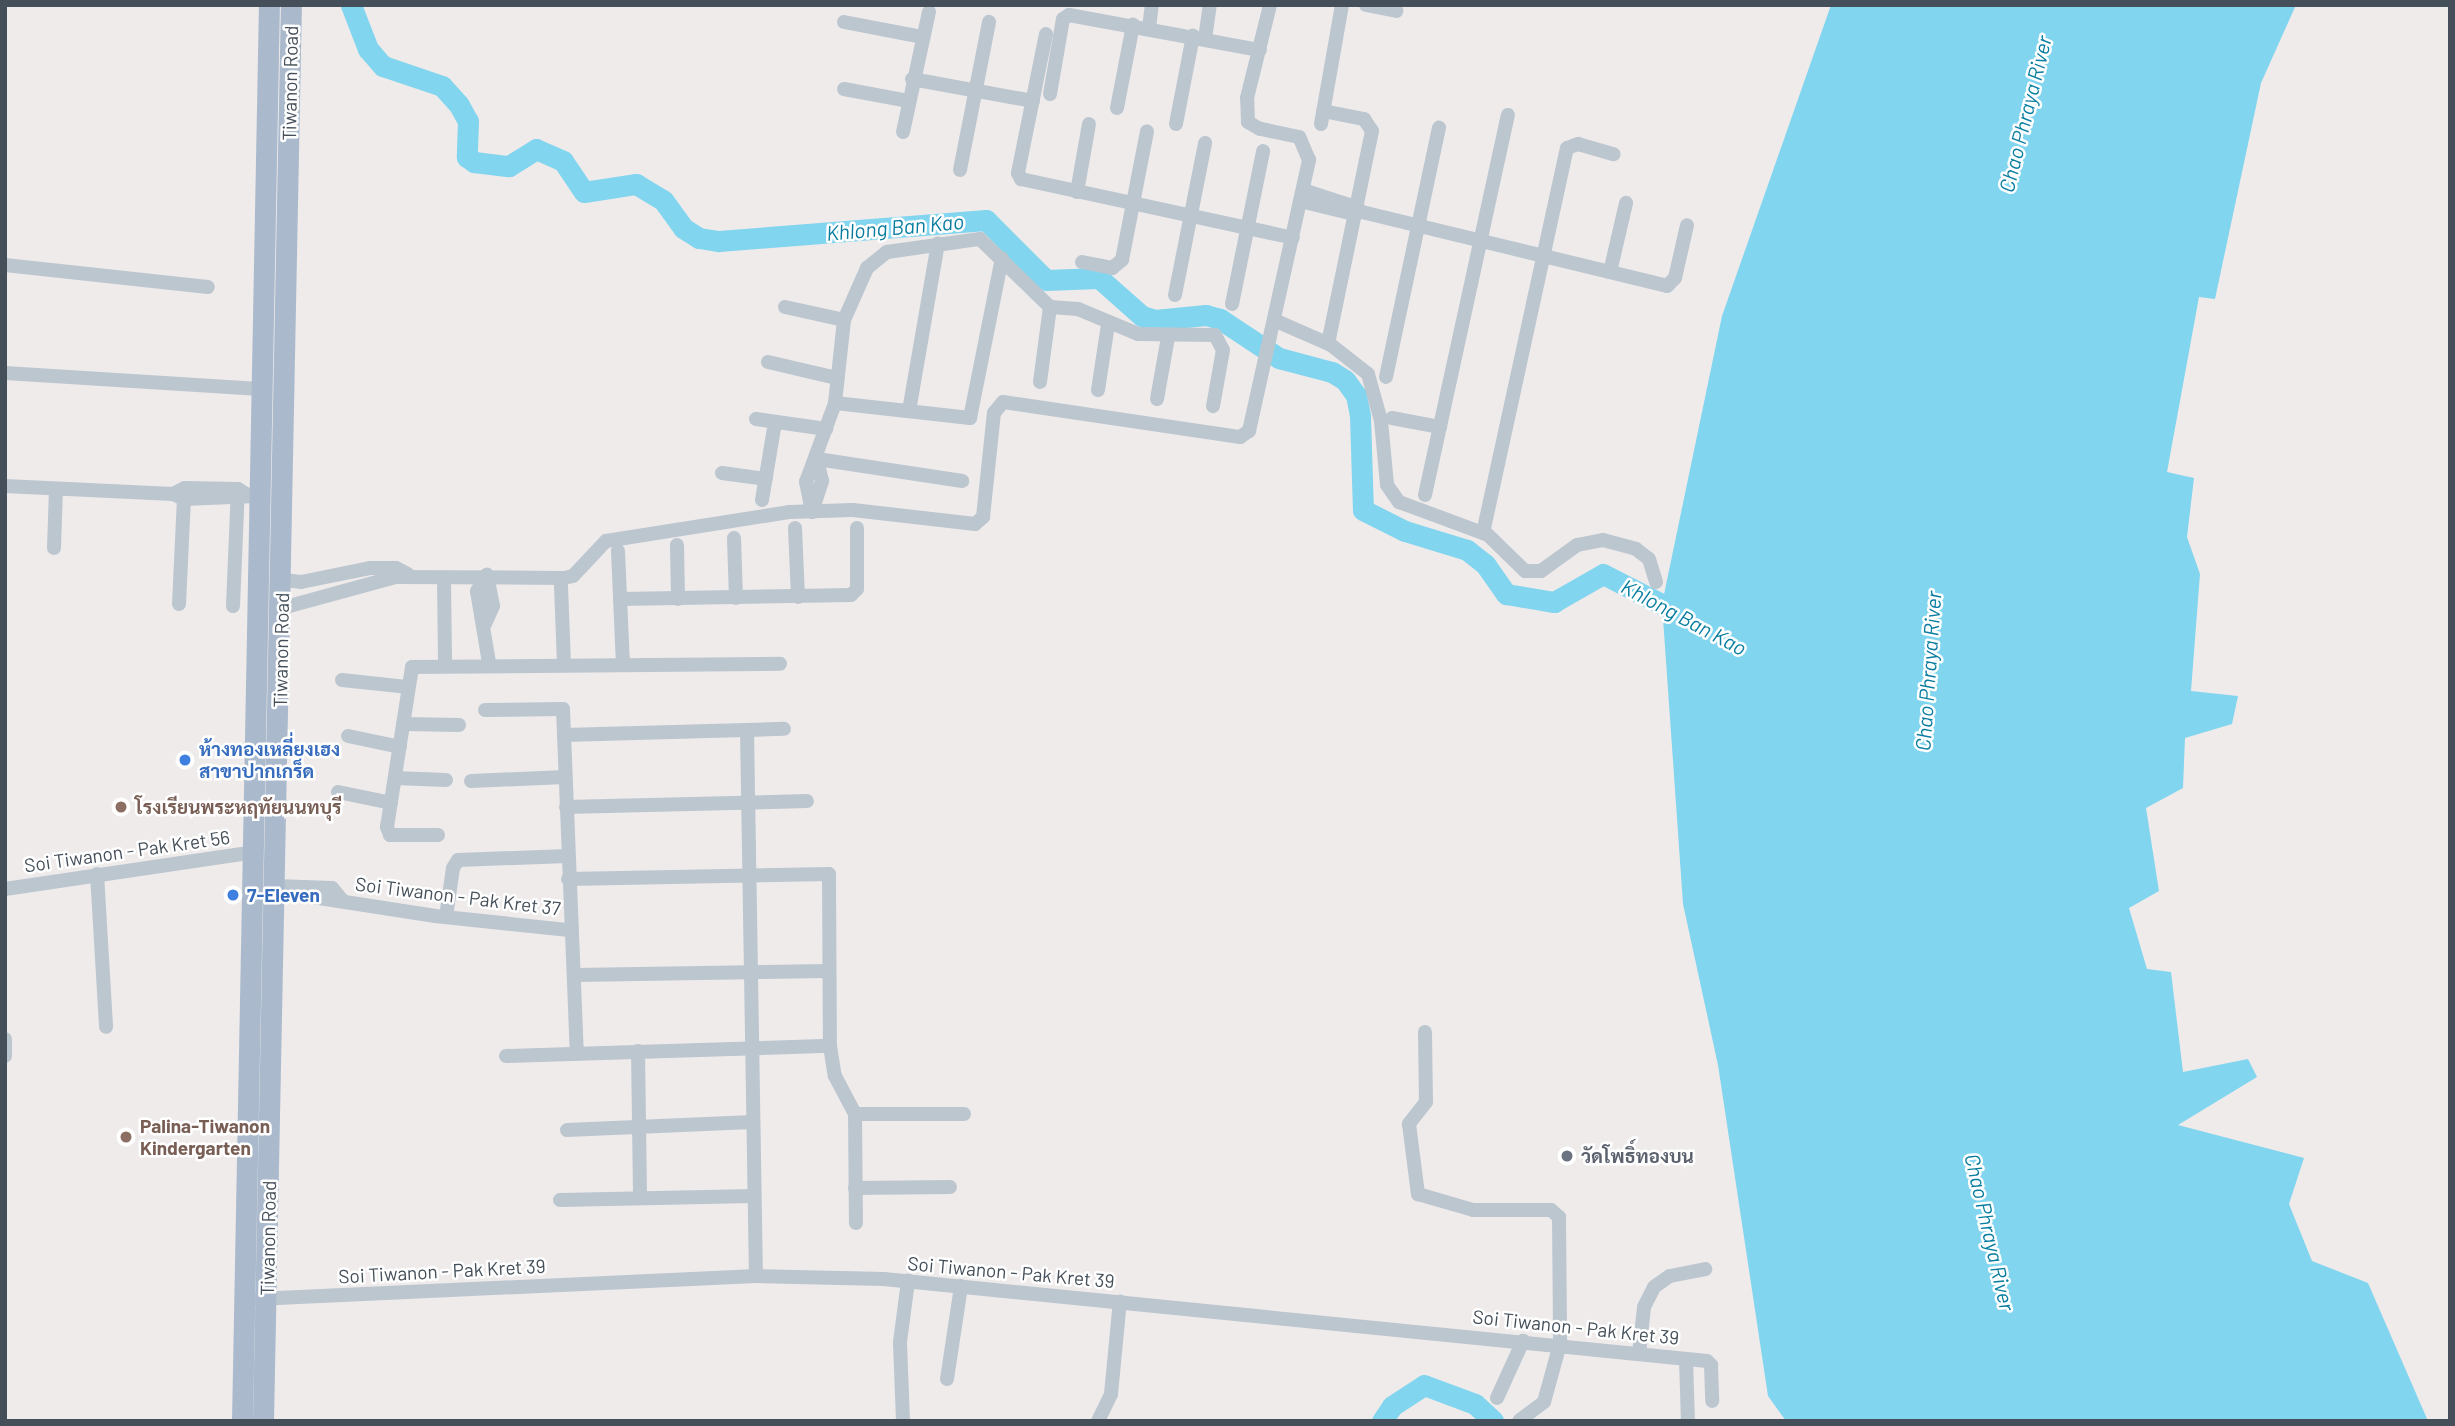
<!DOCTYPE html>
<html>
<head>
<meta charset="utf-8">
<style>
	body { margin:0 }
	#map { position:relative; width:2455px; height:1426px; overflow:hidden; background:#efebeb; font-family:Barlow,Sarabun,sans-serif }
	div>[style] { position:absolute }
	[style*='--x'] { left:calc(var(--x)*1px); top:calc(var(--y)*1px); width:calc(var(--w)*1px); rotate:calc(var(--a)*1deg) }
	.water>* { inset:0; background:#82d5ee }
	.river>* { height:21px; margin:-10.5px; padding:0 10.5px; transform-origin:10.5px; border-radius:10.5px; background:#82d5ee }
	.minor>* { height:14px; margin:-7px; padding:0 7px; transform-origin:7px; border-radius:7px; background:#bcc6cf }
	.primary>* { height:21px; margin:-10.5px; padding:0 10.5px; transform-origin:10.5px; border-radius:10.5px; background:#aabacc }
	.dots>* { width:19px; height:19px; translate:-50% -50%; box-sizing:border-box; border:4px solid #fff; border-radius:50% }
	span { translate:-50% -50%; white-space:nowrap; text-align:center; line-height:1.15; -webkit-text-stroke:5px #fff; paint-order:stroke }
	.street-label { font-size:19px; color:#444f59 }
	.shop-label { font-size:19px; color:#366cbe; font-weight:700 }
	.left { translate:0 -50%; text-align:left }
	.education-label { font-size:19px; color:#785e54; font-weight:700 }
	.worship-label { font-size:19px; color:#5b616d; font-weight:700 }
	.water-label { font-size:21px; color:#087da0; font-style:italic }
	.frame { position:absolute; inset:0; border:7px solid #444f59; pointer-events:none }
</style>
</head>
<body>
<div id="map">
	<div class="water">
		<i style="clip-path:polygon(1831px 5px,2296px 5px,2261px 83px,2215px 299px,2199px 297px,2167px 472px,2194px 478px,2187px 537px,2200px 574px,2191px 691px,2238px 696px,2232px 724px,2185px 738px,2183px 788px,2146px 808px,2159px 891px,2129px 908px,2147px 969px,2171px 972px,2183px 1072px,2248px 1059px,2257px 1077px,2178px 1125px,2304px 1158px,2289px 1204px,2312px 1261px,2368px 1283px,2428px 1421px,1786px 1421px,1768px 1396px,1718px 1065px,1683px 904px,1662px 604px,1722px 316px)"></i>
	</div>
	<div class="river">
		<i style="--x:351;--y:5;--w:47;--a:68.9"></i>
		<i style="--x:368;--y:49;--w:23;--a:49"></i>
		<i style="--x:383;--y:66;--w:62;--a:18.7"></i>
		<i style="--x:442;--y:86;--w:25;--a:48"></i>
		<i style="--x:459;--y:105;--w:18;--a:61"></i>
		<i style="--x:468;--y:121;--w:36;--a:92"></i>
		<i style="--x:467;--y:157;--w:9;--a:36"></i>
		<i style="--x:474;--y:162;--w:35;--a:7"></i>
		<i style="--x:509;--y:166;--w:32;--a:-32"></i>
		<i style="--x:536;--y:149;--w:30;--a:24"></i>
		<i style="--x:563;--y:161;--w:37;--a:56"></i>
		<i style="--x:584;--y:192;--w:53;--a:-8.7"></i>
		<i style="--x:636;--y:184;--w:31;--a:31"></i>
		<i style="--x:663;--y:200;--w:34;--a:54"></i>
		<i style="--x:683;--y:228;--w:19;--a:32"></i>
		<i style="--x:699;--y:238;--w:20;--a:9"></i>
		<i style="--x:719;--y:241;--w:268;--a:-4.5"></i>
		<i style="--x:986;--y:220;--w:85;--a:45"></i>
		<i style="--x:1046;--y:280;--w:53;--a:-2.2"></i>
		<i style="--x:1099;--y:278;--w:57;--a:41.5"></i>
		<i style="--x:1142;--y:316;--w:14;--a:17"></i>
		<i style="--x:1155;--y:320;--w:51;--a:-5.6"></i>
		<i style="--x:1206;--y:315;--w:15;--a:16"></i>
		<i style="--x:1220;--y:319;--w:71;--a:33.5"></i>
		<i style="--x:1279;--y:358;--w:55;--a:14.8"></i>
		<i style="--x:1332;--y:372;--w:15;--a:32"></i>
		<i style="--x:1345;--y:380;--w:19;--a:54"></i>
		<i style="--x:1356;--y:395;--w:21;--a:79"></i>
		<i style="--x:1360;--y:416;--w:94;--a:88.2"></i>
		<i style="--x:1363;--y:510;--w:47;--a:26.6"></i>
		<i style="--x:1405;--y:531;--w:65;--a:17"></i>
		<i style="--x:1467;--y:550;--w:23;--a:38"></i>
		<i style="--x:1485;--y:564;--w:37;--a:55"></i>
		<i style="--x:1506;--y:594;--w:49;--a:9.5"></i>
		<i style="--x:1554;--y:602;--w:56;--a:-29.7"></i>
		<i style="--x:1603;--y:574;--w:94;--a:27.1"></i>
		<i style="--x:1382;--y:1421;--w:18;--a:-56"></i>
		<i style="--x:1392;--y:1406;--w:38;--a:-33"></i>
		<i style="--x:1424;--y:1385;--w:54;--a:20.4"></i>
		<i style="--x:1475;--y:1404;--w:25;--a:43"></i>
	</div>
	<div class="minor">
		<i style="--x:1366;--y:5;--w:31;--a:11"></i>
		<i style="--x:844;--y:22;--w:79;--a:10.9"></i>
		<i style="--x:1149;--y:28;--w:23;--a:-83"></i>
		<i style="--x:1046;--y:34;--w:142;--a:101.4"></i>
		<i style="--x:1018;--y:173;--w:7;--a:63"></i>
		<i style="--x:1021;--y:179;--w:278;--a:12.2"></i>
		<i style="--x:1205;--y:39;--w:34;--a:-82"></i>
		<i style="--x:912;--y:79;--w:123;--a:10.3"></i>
		<i style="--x:844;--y:89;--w:65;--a:10.6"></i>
		<i style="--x:1050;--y:94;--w:76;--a:-80.2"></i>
		<i style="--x:1063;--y:19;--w:7;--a:-34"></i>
		<i style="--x:1069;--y:15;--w:194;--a:10.4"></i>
		<i style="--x:1117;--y:108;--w:85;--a:-79.1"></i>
		<i style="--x:1323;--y:111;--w:42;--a:11"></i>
		<i style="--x:1364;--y:119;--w:14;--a:56"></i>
		<i style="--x:1372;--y:131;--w:217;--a:101.7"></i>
		<i style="--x:1176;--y:124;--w:90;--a:-79.1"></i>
		<i style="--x:1321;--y:124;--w:121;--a:-80"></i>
		<i style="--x:903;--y:132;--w:123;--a:-77.8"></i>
		<i style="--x:960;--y:170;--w:151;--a:-78.9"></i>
		<i style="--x:1303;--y:190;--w:58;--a:18.1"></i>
		<i style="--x:1077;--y:192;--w:69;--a:-80"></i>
		<i style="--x:1300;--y:201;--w:56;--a:13.5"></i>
		<i style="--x:1354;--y:214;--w:8;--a:-14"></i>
		<i style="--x:1362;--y:212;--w:314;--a:13.6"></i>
		<i style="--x:1667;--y:286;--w:11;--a:-45"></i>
		<i style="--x:1675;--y:278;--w:54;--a:-77.2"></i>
		<i style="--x:1082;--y:262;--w:31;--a:11"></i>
		<i style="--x:1112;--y:268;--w:13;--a:-39"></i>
		<i style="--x:1122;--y:260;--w:131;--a:-79"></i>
		<i style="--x:5;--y:265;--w:204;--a:6.2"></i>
		<i style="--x:1610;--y:272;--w:71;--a:-76.9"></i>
		<i style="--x:1175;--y:295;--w:155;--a:-78.8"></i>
		<i style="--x:1232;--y:304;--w:156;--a:-78.5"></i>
		<i style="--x:785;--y:307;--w:60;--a:12.4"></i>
		<i style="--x:1274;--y:320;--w:62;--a:23.7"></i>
		<i style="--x:1331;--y:345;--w:47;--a:38.1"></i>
		<i style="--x:1368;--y:374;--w:49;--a:74.5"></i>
		<i style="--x:1381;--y:421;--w:64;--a:84.6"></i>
		<i style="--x:1387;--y:485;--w:21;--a:55"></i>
		<i style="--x:1399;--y:502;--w:95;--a:20.3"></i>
		<i style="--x:1488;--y:535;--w:52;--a:44.2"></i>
		<i style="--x:1525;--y:571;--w:16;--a:0"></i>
		<i style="--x:1541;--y:571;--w:44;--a:-35.8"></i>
		<i style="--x:1577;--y:545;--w:26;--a:-11"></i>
		<i style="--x:1603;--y:540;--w:34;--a:15"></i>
		<i style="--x:1636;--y:549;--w:16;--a:38"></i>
		<i style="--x:1649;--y:559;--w:24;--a:73"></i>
		<i style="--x:768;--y:362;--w:71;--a:13.1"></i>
		<i style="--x:5;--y:373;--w:257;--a:3.6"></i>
		<i style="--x:1386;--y:377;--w:255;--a:-78"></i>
		<i style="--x:1040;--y:382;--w:76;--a:-82.4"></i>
		<i style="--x:1098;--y:390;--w:66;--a:-81.3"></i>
		<i style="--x:1157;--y:399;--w:63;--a:-79.9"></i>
		<i style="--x:835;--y:403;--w:136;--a:6.3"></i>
		<i style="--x:970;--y:418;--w:163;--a:-78.7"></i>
		<i style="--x:909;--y:411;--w:170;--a:-80.2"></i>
		<i style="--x:1392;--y:418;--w:49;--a:10.6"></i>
		<i style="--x:756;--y:419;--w:71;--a:8.1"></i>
		<i style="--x:817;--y:459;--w:147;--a:8.6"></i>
		<i style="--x:722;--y:473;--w:44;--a:7.8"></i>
		<i style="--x:5;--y:486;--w:168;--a:2.7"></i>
		<i style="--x:173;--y:494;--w:12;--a:24"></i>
		<i style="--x:184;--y:499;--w:76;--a:-2.3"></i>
		<i style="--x:173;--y:494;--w:13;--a:-27"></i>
		<i style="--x:185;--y:488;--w:53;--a:1.1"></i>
		<i style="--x:238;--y:489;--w:9;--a:32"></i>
		<i style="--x:1425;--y:495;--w:389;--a:-77.7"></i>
		<i style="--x:762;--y:500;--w:79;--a:-80.5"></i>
		<i style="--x:812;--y:512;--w:31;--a:-101"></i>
		<i style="--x:806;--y:482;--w:84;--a:-69.8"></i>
		<i style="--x:835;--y:403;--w:83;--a:-83.8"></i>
		<i style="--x:844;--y:320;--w:57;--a:-66.1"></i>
		<i style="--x:867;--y:268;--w:26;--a:-39"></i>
		<i style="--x:887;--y:252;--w:94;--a:-8"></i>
		<i style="--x:980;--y:239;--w:98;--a:44.2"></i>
		<i style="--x:1050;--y:307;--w:28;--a:4"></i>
		<i style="--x:1078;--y:309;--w:65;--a:22.6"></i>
		<i style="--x:1138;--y:334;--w:77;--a:0.7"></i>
		<i style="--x:1215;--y:335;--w:17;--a:62"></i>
		<i style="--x:1223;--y:350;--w:57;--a:100.1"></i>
		<i style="--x:812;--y:512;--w:33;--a:-72"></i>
		<i style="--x:822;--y:481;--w:23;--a:-103"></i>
		<i style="--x:795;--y:528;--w:69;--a:87.5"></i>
		<i style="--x:1483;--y:533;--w:394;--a:-77.7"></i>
		<i style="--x:1567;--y:148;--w:12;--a:-20"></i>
		<i style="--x:1578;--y:144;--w:37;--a:16"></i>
		<i style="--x:734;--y:538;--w:60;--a:88.1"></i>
		<i style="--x:677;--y:545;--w:54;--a:88.9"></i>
		<i style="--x:54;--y:548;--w:59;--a:-88.1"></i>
		<i style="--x:618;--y:551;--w:113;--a:87.5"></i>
		<i style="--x:487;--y:575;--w:19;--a:122"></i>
		<i style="--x:477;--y:591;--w:73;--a:80.5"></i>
		<i style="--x:444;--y:579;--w:85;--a:89.3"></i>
		<i style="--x:283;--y:580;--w:18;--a:6"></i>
		<i style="--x:301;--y:582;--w:70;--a:-11.5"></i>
		<i style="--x:370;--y:568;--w:26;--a:0"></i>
		<i style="--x:396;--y:568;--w:13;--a:27"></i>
		<i style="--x:561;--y:586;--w:78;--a:87.8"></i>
		<i style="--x:620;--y:599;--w:231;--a:-1"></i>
		<i style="--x:851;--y:595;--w:8;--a:-45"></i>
		<i style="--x:857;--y:589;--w:61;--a:-90"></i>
		<i style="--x:179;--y:604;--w:105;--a:-87.3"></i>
		<i style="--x:233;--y:606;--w:117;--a:-87.6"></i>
		<i style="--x:282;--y:608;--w:117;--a:-15.3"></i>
		<i style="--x:395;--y:577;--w:169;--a:0.3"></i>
		<i style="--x:564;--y:578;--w:9;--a:-13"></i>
		<i style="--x:573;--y:576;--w:48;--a:-46.7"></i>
		<i style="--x:606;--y:541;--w:185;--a:-9"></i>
		<i style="--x:789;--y:512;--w:64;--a:-1.8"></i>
		<i style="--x:853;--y:510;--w:123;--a:6.5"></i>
		<i style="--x:975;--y:524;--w:11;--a:-41"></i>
		<i style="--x:983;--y:517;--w:105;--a:-84"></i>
		<i style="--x:994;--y:413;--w:14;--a:-51"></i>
		<i style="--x:1003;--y:402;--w:240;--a:8.4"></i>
		<i style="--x:1240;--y:437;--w:11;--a:-34"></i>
		<i style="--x:1249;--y:431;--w:278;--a:-77.5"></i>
		<i style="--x:1309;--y:160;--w:25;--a:-113"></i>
		<i style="--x:1299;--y:137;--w:40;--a:-168"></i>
		<i style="--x:1260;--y:129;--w:14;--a:-150"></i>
		<i style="--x:1248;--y:122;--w:24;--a:-92"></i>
		<i style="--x:1247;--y:98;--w:96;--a:-76.1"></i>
		<i style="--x:485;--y:624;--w:20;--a:-66"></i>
		<i style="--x:493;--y:606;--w:32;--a:-101"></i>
		<i style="--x:342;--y:680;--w:65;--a:6.1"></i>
		<i style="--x:485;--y:710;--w:78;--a:-0.7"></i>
		<i style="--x:563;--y:709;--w:344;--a:87.7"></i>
		<i style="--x:403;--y:724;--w:56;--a:1"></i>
		<i style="--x:747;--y:730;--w:546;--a:89.06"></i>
		<i style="--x:564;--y:735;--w:220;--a:-1.6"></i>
		<i style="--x:348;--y:736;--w:53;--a:11.9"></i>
		<i style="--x:395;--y:778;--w:51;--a:2.2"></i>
		<i style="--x:471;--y:781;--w:94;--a:-2.4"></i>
		<i style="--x:338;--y:792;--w:54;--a:11.7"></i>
		<i style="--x:566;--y:807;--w:241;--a:-1.4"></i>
		<i style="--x:438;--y:835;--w:48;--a:180"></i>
		<i style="--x:390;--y:835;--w:9;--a:-111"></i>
		<i style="--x:387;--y:827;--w:162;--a:-81.1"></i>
		<i style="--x:412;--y:667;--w:368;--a:-0.5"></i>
		<i style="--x:97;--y:874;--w:153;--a:86.6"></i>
		<i style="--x:568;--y:879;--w:261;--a:-1.1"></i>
		<i style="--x:829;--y:874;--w:172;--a:89.7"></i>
		<i style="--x:830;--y:1046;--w:30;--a:81"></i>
		<i style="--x:835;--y:1076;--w:43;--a:62.2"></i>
		<i style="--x:855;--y:1114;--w:109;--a:89.5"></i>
		<i style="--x:276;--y:886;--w:56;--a:2"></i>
		<i style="--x:332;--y:888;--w:16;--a:50"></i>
		<i style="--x:5;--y:889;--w:253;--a:-8.4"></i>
		<i style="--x:298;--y:889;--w:11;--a:41"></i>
		<i style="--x:306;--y:896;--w:131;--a:8.8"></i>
		<i style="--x:435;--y:916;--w:135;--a:6"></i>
		<i style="--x:446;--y:917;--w:49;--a:-81.9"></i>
		<i style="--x:453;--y:868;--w:9;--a:-58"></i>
		<i style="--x:458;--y:860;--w:110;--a:-2.1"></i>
		<i style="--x:575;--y:975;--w:254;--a:-0.9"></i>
		<i style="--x:1425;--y:1032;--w:70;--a:89.2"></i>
		<i style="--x:1426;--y:1102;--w:28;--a:128"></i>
		<i style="--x:1409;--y:1124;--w:71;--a:82.7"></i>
		<i style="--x:1418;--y:1194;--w:57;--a:16.2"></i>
		<i style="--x:1473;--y:1210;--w:78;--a:0"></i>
		<i style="--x:1551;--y:1210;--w:11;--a:41"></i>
		<i style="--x:1559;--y:1217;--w:127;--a:89.5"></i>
		<i style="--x:1560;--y:1344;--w:60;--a:105.4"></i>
		<i style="--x:1544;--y:1402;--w:31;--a:143"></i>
		<i style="--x:5;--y:1039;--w:17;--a:90"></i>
		<i style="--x:638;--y:1051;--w:147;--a:89.2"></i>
		<i style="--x:506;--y:1056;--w:324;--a:-1.8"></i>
		<i style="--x:855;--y:1114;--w:109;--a:0"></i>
		<i style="--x:567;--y:1130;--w:185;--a:-2.5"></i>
		<i style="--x:855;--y:1188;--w:95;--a:-0.6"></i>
		<i style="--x:560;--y:1200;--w:194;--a:-1.2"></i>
		<i style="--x:256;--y:1299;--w:501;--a:-2.63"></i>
		<i style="--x:756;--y:1276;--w:128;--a:1.3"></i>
		<i style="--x:884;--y:1279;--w:827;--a:5.69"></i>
		<i style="--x:1707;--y:1361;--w:6;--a:45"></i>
		<i style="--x:1711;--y:1365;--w:36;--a:88"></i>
		<i style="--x:1639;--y:1354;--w:47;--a:-83.9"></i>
		<i style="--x:1644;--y:1307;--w:22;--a:-63"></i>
		<i style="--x:1654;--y:1287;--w:19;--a:-35"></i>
		<i style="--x:1670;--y:1276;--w:36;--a:-11"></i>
		<i style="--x:1686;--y:1359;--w:62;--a:88.2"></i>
		<i style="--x:947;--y:1379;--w:94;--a:-81.4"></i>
		<i style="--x:1497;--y:1398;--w:63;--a:-65.5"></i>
		<i style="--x:903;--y:1421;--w:79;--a:-92.2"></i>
		<i style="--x:900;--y:1342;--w:62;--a:-82.5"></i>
		<i style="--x:1098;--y:1421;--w:30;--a:-64"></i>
		<i style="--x:1111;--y:1394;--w:93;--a:-84.5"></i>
	</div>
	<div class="primary">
		<i style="--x:242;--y:1421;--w:1416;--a:-88.91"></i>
		<i style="--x:263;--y:1421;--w:1416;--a:-88.87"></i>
	</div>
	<div class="dots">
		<i style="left:185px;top:760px;background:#3f7fe0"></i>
		<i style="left:121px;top:807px;background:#8d6e63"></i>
		<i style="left:233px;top:895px;background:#3f7fe0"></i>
		<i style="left:126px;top:1137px;background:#8d6e63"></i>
		<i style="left:1567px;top:1156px;background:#6b7280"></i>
	</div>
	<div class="street-label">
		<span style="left:290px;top:83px;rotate:-89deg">Tiwanon Road</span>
		<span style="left:281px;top:650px;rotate:-89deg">Tiwanon Road</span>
		<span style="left:127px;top:851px;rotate:-8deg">Soi Tiwanon - Pak Kret 56</span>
		<span style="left:458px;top:896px;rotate:7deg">Soi Tiwanon - Pak Kret 37</span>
		<span style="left:268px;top:1238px;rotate:-89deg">Tiwanon Road</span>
		<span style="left:442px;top:1271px;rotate:-3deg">Soi Tiwanon - Pak Kret 39</span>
		<span style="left:1011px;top:1272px;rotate:5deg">Soi Tiwanon - Pak Kret 39</span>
		<span style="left:1576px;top:1327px;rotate:6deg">Soi Tiwanon - Pak Kret 39</span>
	</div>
	<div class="shop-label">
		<span class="left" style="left:199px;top:760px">ห้างทองเหลี่ยงเฮง<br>สาขาปากเกร็ด</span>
		<span class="left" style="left:247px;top:895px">7-Eleven</span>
	</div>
	<div class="education-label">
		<span class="left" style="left:135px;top:807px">โรงเรียนพระหฤทัยนนทบุรี</span>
		<span class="left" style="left:140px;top:1137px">Palina-Tiwanon<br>Kindergarten</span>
	</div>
	<div class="worship-label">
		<span class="left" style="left:1581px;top:1156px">วัดโพธิ์ทองบน</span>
	</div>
	<div class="water-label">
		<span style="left:2025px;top:114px;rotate:-76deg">Chao Phraya River</span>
		<span style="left:895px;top:227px;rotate:-5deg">Khlong Ban Kao</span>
		<span style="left:1684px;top:617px;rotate:28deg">Khlong Ban Kao</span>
		<span style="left:1928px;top:671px;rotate:-86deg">Chao Phraya River</span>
		<span style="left:1990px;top:1232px;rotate:77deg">Chao Phraya River</span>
	</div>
	<div class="frame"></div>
</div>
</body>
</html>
